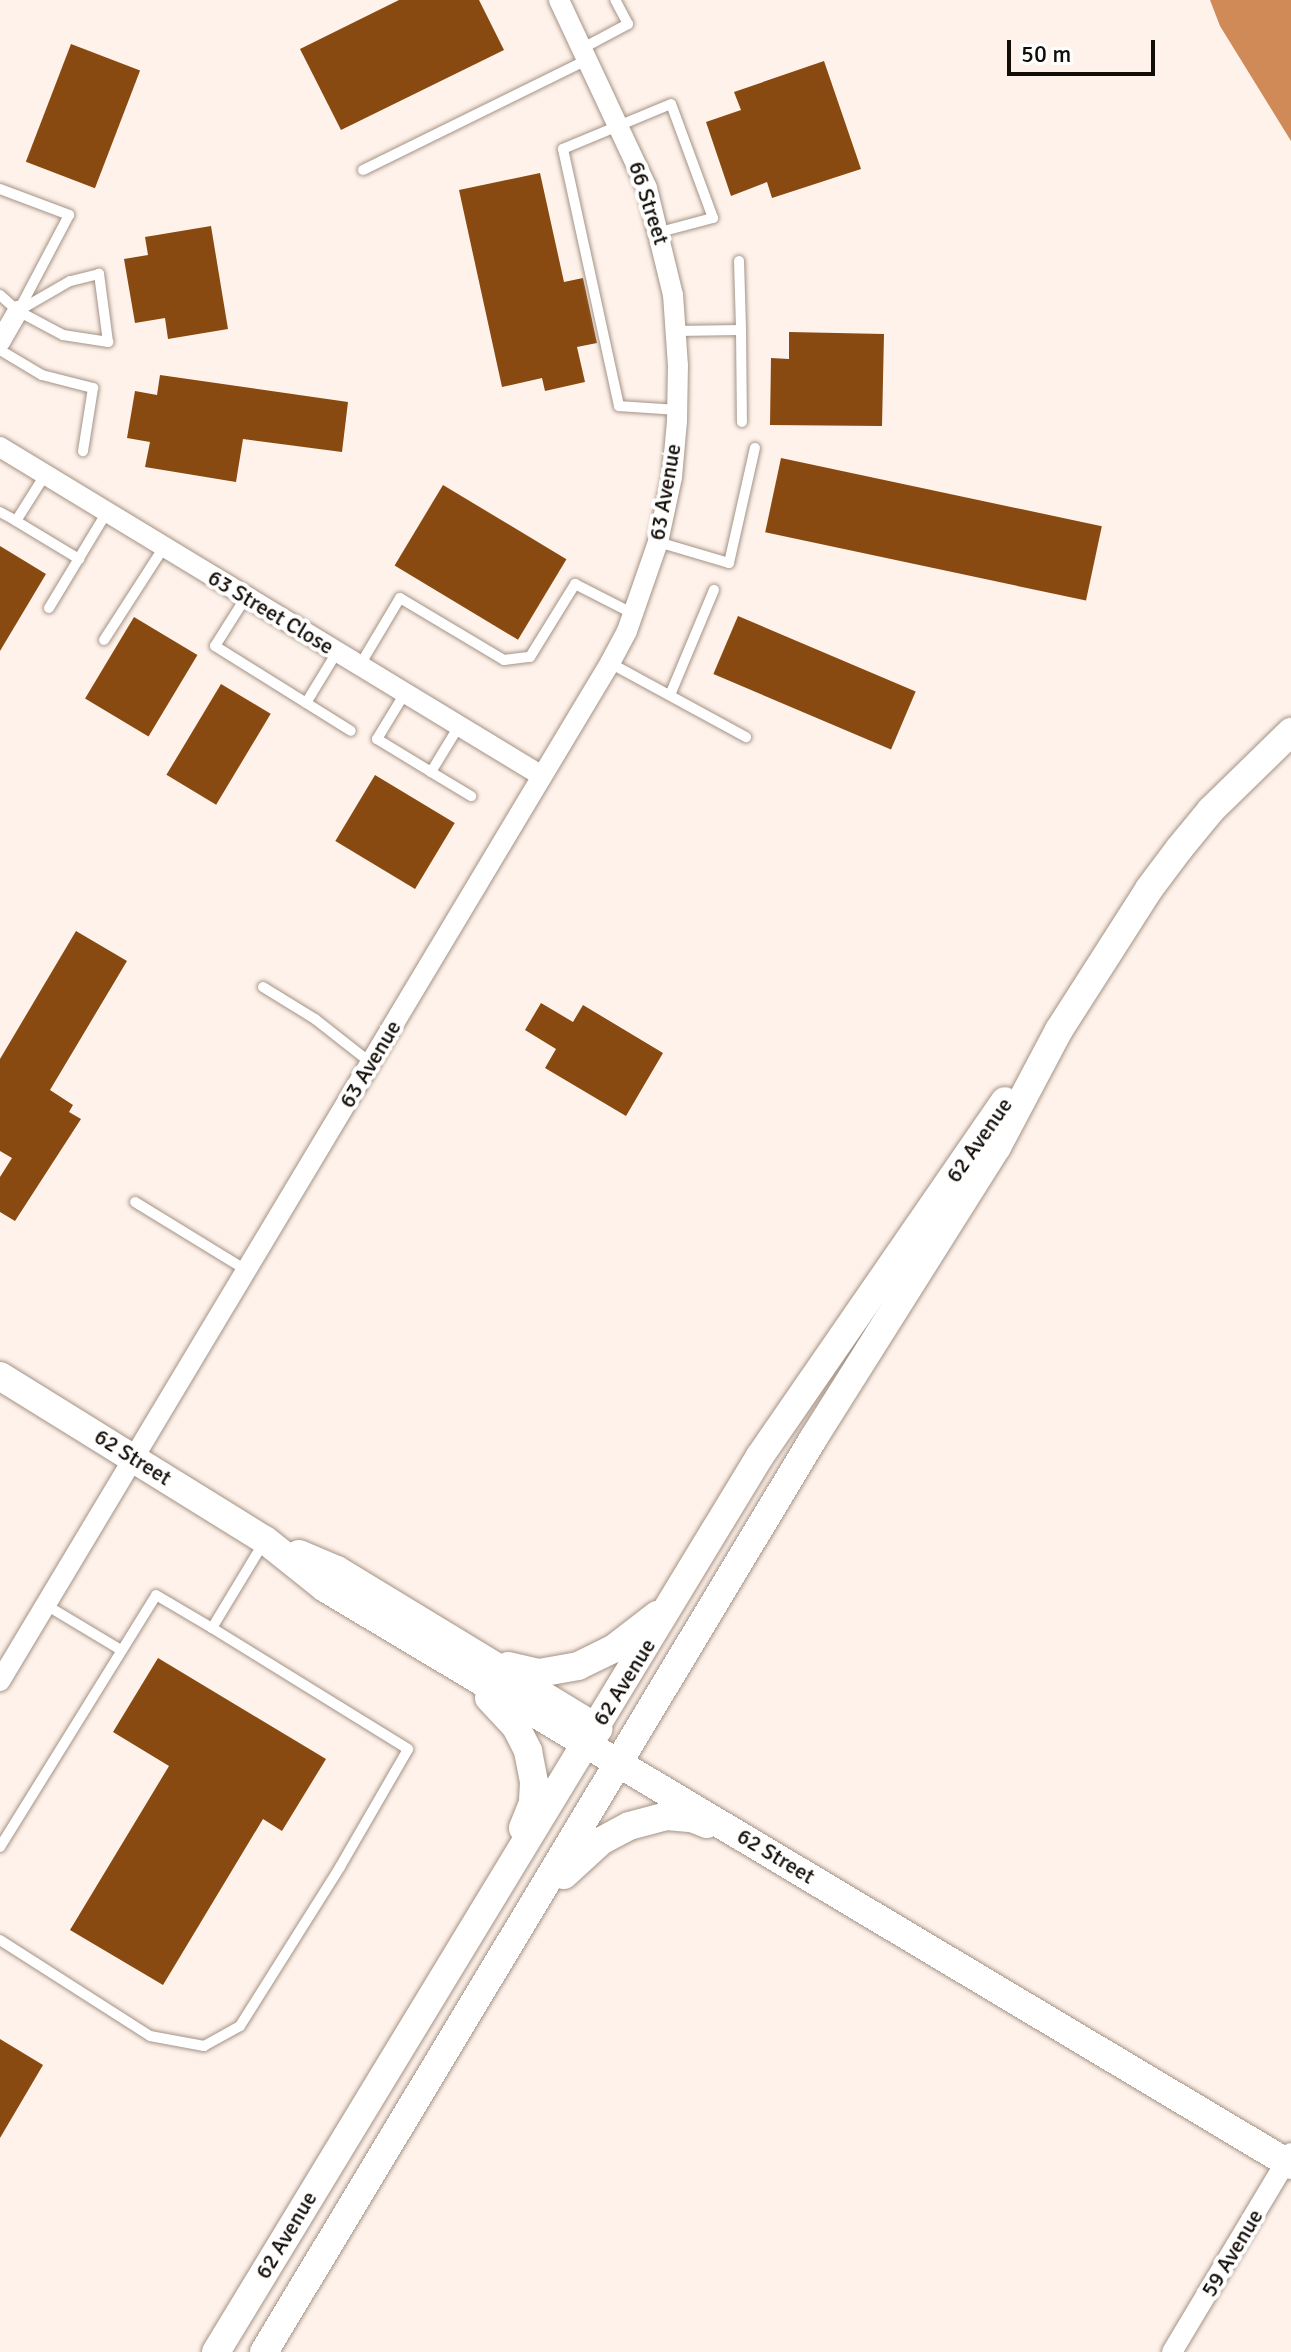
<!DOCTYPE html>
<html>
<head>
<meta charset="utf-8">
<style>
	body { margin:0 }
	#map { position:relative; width:1291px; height:2352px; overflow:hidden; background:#fef2ea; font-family:Signika,sans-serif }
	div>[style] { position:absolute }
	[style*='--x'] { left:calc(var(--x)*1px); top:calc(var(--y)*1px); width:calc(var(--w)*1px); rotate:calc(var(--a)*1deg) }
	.water>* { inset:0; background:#cf8a57 }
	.building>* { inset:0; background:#884a10; transform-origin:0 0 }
	.roads { filter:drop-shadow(0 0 2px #a49285) drop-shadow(0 0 2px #a49285) }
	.service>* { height:10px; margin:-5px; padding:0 5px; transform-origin:5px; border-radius:5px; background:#fff }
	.minor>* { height:20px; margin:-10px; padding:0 10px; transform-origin:10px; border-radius:10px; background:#fff }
	.secondary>* { height:28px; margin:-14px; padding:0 14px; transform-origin:14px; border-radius:14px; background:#fff }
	span { translate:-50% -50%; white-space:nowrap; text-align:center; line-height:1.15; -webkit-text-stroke:8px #fff; paint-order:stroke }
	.street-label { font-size:22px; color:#130d08 }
	.scale { position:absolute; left:1007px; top:40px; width:148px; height:36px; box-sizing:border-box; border:4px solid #130d08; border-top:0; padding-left:10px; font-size:24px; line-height:28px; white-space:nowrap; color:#130d08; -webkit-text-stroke:6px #fff; paint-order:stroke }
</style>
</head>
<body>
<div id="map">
	<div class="water">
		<i style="clip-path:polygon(1210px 0,1291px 0,1291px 141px,1220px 26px)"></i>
	</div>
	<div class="building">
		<i style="clip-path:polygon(399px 0,479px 0,504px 50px,341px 130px,300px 49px)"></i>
		<i style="left:71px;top:44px;width:74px;height:126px;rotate:21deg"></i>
		<i style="clip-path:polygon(824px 61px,861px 169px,772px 198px,767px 182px,731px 196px,706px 122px,741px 110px,734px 92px)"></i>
		<i style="clip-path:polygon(540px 173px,564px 282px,583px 278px,597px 343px,577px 347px,585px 382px,545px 391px,542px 378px,502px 387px,459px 190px)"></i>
		<i style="clip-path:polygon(211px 226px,228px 329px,168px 339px,165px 318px,135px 323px,124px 259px,148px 255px,145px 237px)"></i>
		<i style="clip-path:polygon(789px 332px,884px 334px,882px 426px,770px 425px,771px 358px,789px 359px)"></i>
		<i style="clip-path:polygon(160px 375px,348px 402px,342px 452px,243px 439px,236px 482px,145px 467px,150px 442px,127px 438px,135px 391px,157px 395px)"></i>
		<i style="left:781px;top:458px;width:328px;height:76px;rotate:12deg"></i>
		<i style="left:443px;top:485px;width:144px;height:94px;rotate:31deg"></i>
		<i style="clip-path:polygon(0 546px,46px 574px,0 651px)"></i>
		<i style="left:738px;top:616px;width:193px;height:63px;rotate:23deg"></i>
		<i style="left:134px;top:617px;width:74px;height:95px;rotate:31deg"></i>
		<i style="left:221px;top:684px;width:58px;height:106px;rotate:31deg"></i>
		<i style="left:375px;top:775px;width:93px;height:77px;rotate:31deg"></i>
		<i style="clip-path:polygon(76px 931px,127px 961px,50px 1090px,73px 1105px,69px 1112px,81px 1119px,15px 1221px,0 1212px,0 1177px,12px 1158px,0 1151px,0 1059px)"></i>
		<i style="clip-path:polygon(541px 1003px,573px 1022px,583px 1005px,663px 1053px,626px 1116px,545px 1068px,556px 1049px,525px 1030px)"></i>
		<i style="clip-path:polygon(158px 1658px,326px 1759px,282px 1831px,263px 1819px,163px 1985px,70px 1930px,169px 1766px,113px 1732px)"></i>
		<i style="clip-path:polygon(0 2039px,43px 2065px,0 2138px)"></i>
	</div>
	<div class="roads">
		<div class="service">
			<i style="--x:583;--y:48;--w:51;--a:-28.1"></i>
			<i style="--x:628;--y:24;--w:27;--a:-118"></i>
			<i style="--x:363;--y:170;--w:250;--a:-26.2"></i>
			<i style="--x:0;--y:189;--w:74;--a:20.6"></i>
			<i style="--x:69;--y:215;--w:107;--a:117.8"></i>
			<i style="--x:660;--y:232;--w:55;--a:-14.8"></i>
			<i style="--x:713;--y:218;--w:121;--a:-110.2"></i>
			<i style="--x:671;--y:104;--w:117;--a:157.4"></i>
			<i style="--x:563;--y:149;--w:263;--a:77.7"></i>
			<i style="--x:619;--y:406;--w:58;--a:3.9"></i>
			<i style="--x:739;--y:261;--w:69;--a:88.3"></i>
			<i style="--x:0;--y:295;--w:24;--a:42"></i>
			<i style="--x:18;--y:311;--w:51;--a:28.1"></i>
			<i style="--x:63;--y:335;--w:46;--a:8.8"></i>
			<i style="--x:108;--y:342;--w:69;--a:-97.5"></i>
			<i style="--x:99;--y:274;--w:30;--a:166"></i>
			<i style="--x:70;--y:281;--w:60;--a:150"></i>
			<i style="--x:676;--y:331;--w:65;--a:-0.9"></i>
			<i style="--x:741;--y:330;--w:92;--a:89.4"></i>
			<i style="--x:0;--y:350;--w:49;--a:30.8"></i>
			<i style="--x:42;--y:375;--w:53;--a:14.3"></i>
			<i style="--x:93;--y:388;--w:64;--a:99"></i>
			<i style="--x:45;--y:475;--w:54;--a:122.2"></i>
			<i style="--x:16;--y:521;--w:74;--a:31.1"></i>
			<i style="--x:0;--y:512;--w:18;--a:29"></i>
			<i style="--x:658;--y:542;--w:74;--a:16.5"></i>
			<i style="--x:729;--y:563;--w:118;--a:-77.3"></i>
			<i style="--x:246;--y:597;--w:58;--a:122.3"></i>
			<i style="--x:215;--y:646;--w:160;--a:32"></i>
			<i style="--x:49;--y:608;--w:112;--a:-58.9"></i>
			<i style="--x:104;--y:640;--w:111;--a:-57.2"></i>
			<i style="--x:610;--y:663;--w:155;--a:28.6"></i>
			<i style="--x:360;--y:665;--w:78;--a:-59.2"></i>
			<i style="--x:400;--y:598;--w:121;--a:30.8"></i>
			<i style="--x:504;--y:660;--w:26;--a:-7"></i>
			<i style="--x:530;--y:657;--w:86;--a:-58.3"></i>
			<i style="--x:575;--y:584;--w:66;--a:27"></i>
			<i style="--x:405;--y:693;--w:54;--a:121.3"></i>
			<i style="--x:377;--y:739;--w:63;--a:31.4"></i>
			<i style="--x:431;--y:772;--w:54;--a:-58.7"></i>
			<i style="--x:670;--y:695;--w:114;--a:-67.3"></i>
			<i style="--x:306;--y:703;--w:60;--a:-58.7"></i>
			<i style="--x:431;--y:772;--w:47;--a:31"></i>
			<i style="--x:263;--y:987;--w:61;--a:31.6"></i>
			<i style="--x:315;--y:1019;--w:71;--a:38.2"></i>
			<i style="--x:135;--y:1202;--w:130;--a:31.5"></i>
			<i style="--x:46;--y:1605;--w:87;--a:31"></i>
			<i style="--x:0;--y:1847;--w:296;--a:-58.2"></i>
			<i style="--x:156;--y:1595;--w:65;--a:30.5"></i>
			<i style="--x:212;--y:1628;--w:100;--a:-58.8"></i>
			<i style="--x:0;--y:1940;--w:178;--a:32.6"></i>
			<i style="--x:150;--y:2036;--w:55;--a:10.5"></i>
			<i style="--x:204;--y:2046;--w:41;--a:-29.1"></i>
			<i style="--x:240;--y:2026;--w:188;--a:-57.8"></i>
			<i style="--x:340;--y:1867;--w:136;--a:-60"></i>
			<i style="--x:408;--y:1749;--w:230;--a:-148.3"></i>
		</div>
		<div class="minor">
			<i style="--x:0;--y:342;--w:36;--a:-60"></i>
			<i style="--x:0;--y:447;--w:634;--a:31.26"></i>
			<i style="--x:0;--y:1681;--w:1187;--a:-59.07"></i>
			<i style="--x:610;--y:663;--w:36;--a:-62"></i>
			<i style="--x:627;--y:631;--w:94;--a:-70.8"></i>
			<i style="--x:658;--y:542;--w:66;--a:-77.8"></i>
			<i style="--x:672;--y:477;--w:56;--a:-84.9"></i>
			<i style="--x:677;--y:421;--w:55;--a:-89"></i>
			<i style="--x:678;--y:366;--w:71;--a:-94"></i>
			<i style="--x:673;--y:295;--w:110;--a:-103.7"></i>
			<i style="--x:647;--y:188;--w:208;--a:-115.1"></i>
			<i style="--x:1172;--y:2352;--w:232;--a:-59.1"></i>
		</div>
		<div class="secondary">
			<i style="--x:0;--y:1376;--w:312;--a:31.8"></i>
			<i style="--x:265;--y:1540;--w:77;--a:38.7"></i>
			<i style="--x:325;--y:1588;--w:1125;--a:30.85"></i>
			<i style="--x:299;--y:1554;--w:41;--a:22.8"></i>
			<i style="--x:337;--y:1570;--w:306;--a:31.3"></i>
			<i style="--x:508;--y:1666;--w:32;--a:13"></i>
			<i style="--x:539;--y:1673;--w:40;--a:-10"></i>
			<i style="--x:578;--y:1666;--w:39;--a:-26"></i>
			<i style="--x:613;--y:1649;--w:56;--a:-37.7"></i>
			<i style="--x:489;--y:1698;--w:40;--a:47"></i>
			<i style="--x:516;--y:1727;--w:27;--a:63"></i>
			<i style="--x:528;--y:1751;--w:32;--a:79"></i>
			<i style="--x:534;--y:1782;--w:21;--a:93"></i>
			<i style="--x:533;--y:1803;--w:27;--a:112"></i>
			<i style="--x:564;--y:1875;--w:50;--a:-42.6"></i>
			<i style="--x:601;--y:1841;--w:32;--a:-28"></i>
			<i style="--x:629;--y:1826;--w:39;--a:-15"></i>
			<i style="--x:667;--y:1816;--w:25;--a:5"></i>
			<i style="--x:692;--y:1818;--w:16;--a:22"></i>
			<i style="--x:216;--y:2352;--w:1048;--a:-58.74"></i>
			<i style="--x:760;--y:1456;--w:431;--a:-55.4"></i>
			<i style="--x:264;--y:2352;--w:1065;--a:-58.98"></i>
			<i style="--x:813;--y:1439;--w:345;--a:-57.8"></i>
			<i style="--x:997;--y:1147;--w:132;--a:-62.1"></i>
			<i style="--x:1059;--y:1030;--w:167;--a:-57.4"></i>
			<i style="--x:1149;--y:889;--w:50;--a:-53.1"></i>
			<i style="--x:1179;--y:849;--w:50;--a:-50.6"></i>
			<i style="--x:1211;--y:810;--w:112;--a:-44.3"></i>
		</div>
	</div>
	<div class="street-label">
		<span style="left:649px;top:203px;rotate:72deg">66 Street</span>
		<span style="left:665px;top:492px;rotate:-80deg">63 Avenue</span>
		<span style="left:271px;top:612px;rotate:31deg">63 Street Close</span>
		<span style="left:370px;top:1064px;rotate:-59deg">63 Avenue</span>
		<span style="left:979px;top:1140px;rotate:-55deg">62 Avenue</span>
		<span style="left:133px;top:1457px;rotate:32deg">62 Street</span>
		<span style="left:624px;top:1682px;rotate:-58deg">62 Avenue</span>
		<span style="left:776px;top:1856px;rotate:31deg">62 Street</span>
		<span style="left:286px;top:2235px;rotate:-59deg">62 Avenue</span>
		<span style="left:1232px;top:2253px;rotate:-59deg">59 Avenue</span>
	</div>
	<div class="scale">50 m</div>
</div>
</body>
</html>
